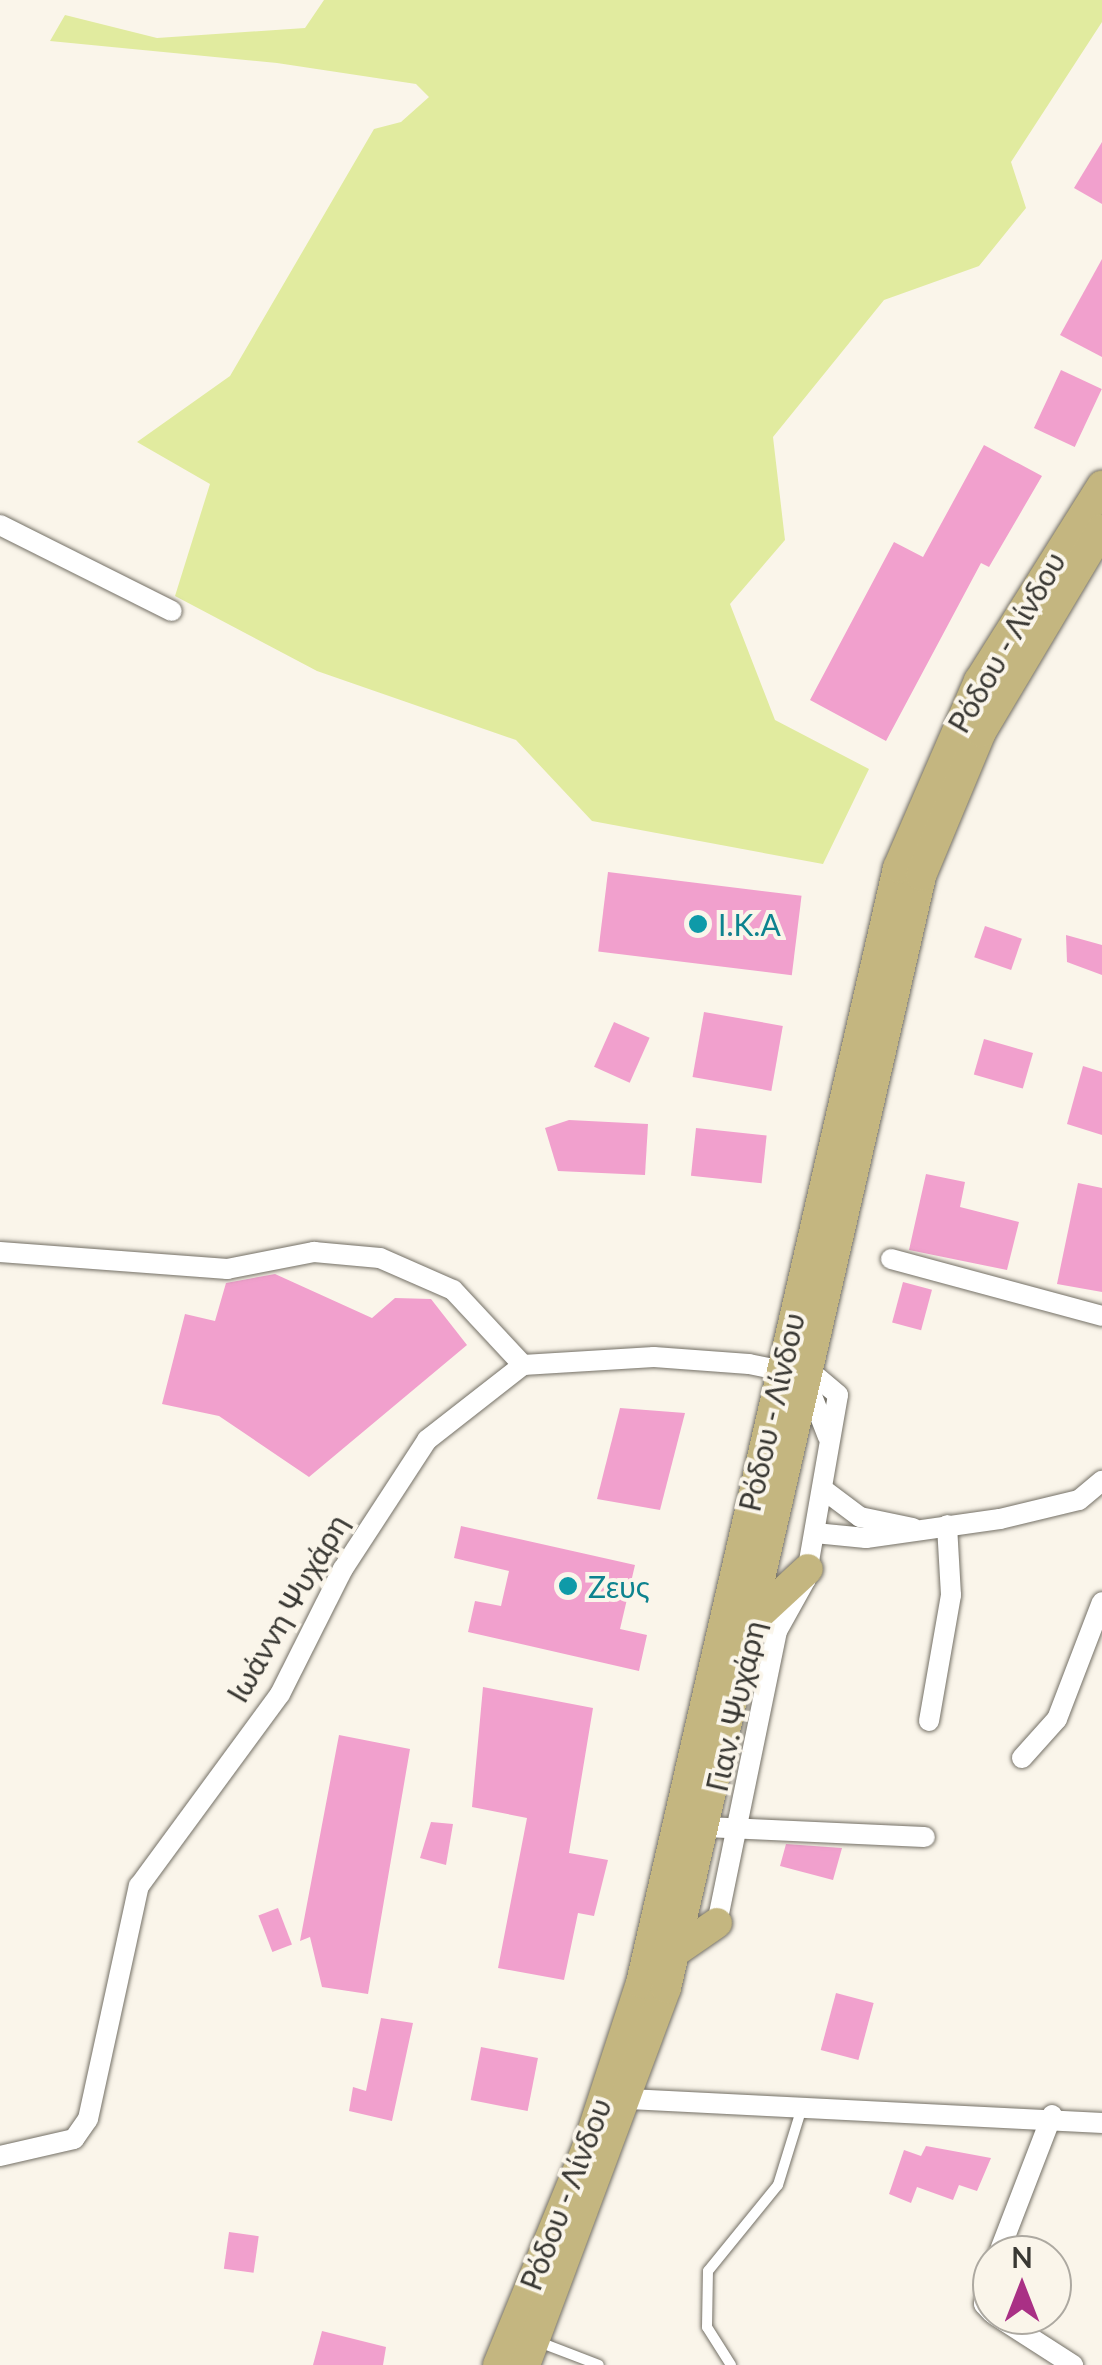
<!DOCTYPE html>
<html>
<head>
<meta charset="utf-8">
<style>
	body { margin:0 }
	#map { position:relative; width:1102px; height:2365px; overflow:hidden; background:#faf5ea; font-family:Lato,sans-serif }
	div>[style] { position:absolute }
	[style*='--x'] { left:calc(var(--x)*1px); top:calc(var(--y)*1px); width:calc(var(--w)*1px); rotate:calc(var(--a)*1deg) }
	.green>* { inset:0; background:#e1eb9f }
	.building>* { inset:0; background:#f1a0cd; transform-origin:0 0 }
	.roads { filter:drop-shadow(0 0 2px #747066) drop-shadow(0 0 2px #747066) }
	.lane>* { height:10px; margin:-5px; padding:0 5px; transform-origin:5px; border-radius:5px; background:#fff }
	.street>* { height:20px; margin:-10px; padding:0 10px; transform-origin:10px; border-radius:10px; background:#fff }
	.primary>* { height:30px; margin:-15px; padding:0 15px; transform-origin:15px; border-radius:15px; background:#c4b680 }
	.dots>* { width:28px; height:28px; translate:-50% -50%; box-sizing:border-box; border:5px solid #faf5ea; border-radius:50% }
	span { translate:-50% -50%; white-space:nowrap; text-align:center; line-height:1.15; -webkit-text-stroke:8px #faf5ea; paint-order:stroke }
	.street-label { font-size:30px; color:#393833 }
	.culture-label { font-size:30px; color:#0d838f }
	.left { translate:0 -50%; text-align:left }
	.north { position:absolute; left:972px; top:2235px; width:100px; height:100px; box-sizing:border-box; background:#faf5ea; border:2px solid #ada9a1; border-radius:50%; rotate:0deg; font-size:28px; font-weight:700; line-height:40px; text-align:center; color:#393833 }
	.north::after { content:''; display:block; margin:auto; width:35px; height:45px; background:#a93085; clip-path:polygon(50% 0,100% 100%,50% 72%,0 100%) }
</style>
</head>
<body>
<div id="map">
	<div class="green">
		<i style="clip-path:polygon(324px 0,1102px 0,1102px 22px,1011px 162px,1026px 208px,979px 266px,884px 300px,773px 437px,785px 540px,730px 604px,775px 720px,869px 769px,823px 864px,592px 821px,516px 740px,317px 671px,175px 596px,210px 484px,137px 442px,230px 376px,374px 129px,401px 122px,429px 97px,416px 84px,277px 63px,50px 41px,65px 15px,157px 38px,305px 28px)"></i>
	</div>
	<div class="building">
		<i style="clip-path:polygon(1102px 142px,1102px 204px,1074px 188px)"></i>
		<i style="clip-path:polygon(1102px 259px,1102px 357px,1060px 335px)"></i>
		<i style="left:1061px;top:370px;width:45px;height:64px;rotate:25deg"></i>
		<i style="clip-path:polygon(984px 445px,1042px 476px,989px 567px,981px 563px,886px 741px,810px 700px,894px 542px,923px 557px)"></i>
		<i style="left:608px;top:872px;width:195px;height:80px;rotate:7deg"></i>
		<i style="left:985px;top:926px;width:39px;height:33px;rotate:19deg"></i>
		<i style="clip-path:polygon(1066px 935px,1102px 945px,1102px 975px,1067px 962px)"></i>
		<i style="left:704px;top:1012px;width:80px;height:66px;rotate:10deg"></i>
		<i style="left:614px;top:1022px;width:39px;height:49px;rotate:24deg"></i>
		<i style="left:984px;top:1039px;width:51px;height:37px;rotate:16deg"></i>
		<i style="clip-path:polygon(1083px 1066px,1102px 1072px,1102px 1135px,1067px 1124px)"></i>
		<i style="clip-path:polygon(569px 1120px,648px 1124px,645px 1175px,558px 1171px,545px 1128px)"></i>
		<i style="left:696px;top:1128px;width:71px;height:48px;rotate:6deg"></i>
		<i style="clip-path:polygon(926px 1174px,965px 1182px,960px 1207px,1019px 1222px,1007px 1270px,909px 1250px)"></i>
		<i style="clip-path:polygon(1078px 1183px,1102px 1188px,1102px 1292px,1057px 1284px)"></i>
		<i style="clip-path:polygon(275px 1274px,372px 1318px,395px 1298px,431px 1299px,467px 1345px,309px 1477px,219px 1416px,162px 1404px,185px 1314px,215px 1321px,226px 1283px)"></i>
		<i style="left:903px;top:1282px;width:30px;height:42px;rotate:15deg"></i>
		<i style="clip-path:polygon(620px 1408px,685px 1413px,660px 1510px,597px 1499px)"></i>
		<i style="clip-path:polygon(461px 1526px,635px 1565px,620px 1629px,647px 1635px,639px 1671px,468px 1632px,475px 1601px,501px 1606px,509px 1571px,454px 1558px)"></i>
		<i style="clip-path:polygon(483px 1687px,593px 1708px,569px 1853px,608px 1860px,594px 1916px,578px 1913px,564px 1980px,498px 1968px,527px 1818px,472px 1807px)"></i>
		<i style="clip-path:polygon(339px 1735px,410px 1749px,368px 1994px,322px 1987px,310px 1937px,300px 1941px)"></i>
		<i style="clip-path:polygon(431px 1822px,453px 1824px,446px 1865px,420px 1858px)"></i>
		<i style="clip-path:polygon(786px 1844px,842px 1848px,833px 1880px,780px 1866px)"></i>
		<i style="left:278px;top:1908px;width:39px;height:21px;rotate:69deg"></i>
		<i style="left:836px;top:1993px;width:39px;height:59px;rotate:15deg"></i>
		<i style="clip-path:polygon(381px 2018px,413px 2023px,392px 2121px,349px 2111px,353px 2087px,366px 2091px)"></i>
		<i style="left:481px;top:2047px;width:58px;height:54px;rotate:11deg"></i>
		<i style="clip-path:polygon(926px 2146px,991px 2158px,977px 2191px,959px 2185px,953px 2200px,917px 2187px,911px 2203px,889px 2194px,904px 2150px,921px 2156px)"></i>
		<i style="left:229px;top:2232px;width:30px;height:37px;rotate:8deg"></i>
		<i style="clip-path:polygon(322px 2331px,386px 2347px,383px 2365px,313px 2365px)"></i>
	</div>
	<div class="roads">
		<div class="lane">
			<i style="--x:539;--y:2342;--w:64;--a:21"></i>
			<i style="--x:731;--y:2365;--w:45;--a:-122.3"></i>
			<i style="--x:707;--y:2327;--w:56;--a:-89"></i>
			<i style="--x:708;--y:2271;--w:111;--a:-50.9"></i>
			<i style="--x:778;--y:2185;--w:74;--a:-72.8"></i>
		</div>
		<div class="street">
			<i style="--x:0;--y:525;--w:192;--a:26.6"></i>
			<i style="--x:0;--y:1252;--w:228;--a:4.3"></i>
			<i style="--x:227;--y:1269;--w:89;--a:-11.1"></i>
			<i style="--x:314;--y:1252;--w:66;--a:5.2"></i>
			<i style="--x:380;--y:1258;--w:80;--a:23.7"></i>
			<i style="--x:453;--y:1290;--w:103;--a:47"></i>
			<i style="--x:891;--y:1259;--w:219;--a:15.1"></i>
			<i style="--x:804;--y:1375;--w:66;--a:68.8"></i>
			<i style="--x:824;--y:1490;--w:45;--a:36.9"></i>
			<i style="--x:860;--y:1517;--w:54;--a:11.7"></i>
			<i style="--x:815;--y:1533;--w:51;--a:5.6"></i>
			<i style="--x:866;--y:1538;--w:135;--a:-8.1"></i>
			<i style="--x:1000;--y:1519;--w:81;--a:-13.5"></i>
			<i style="--x:1079;--y:1500;--w:30;--a:-40"></i>
			<i style="--x:929;--y:1721;--w:128;--a:-80.1"></i>
			<i style="--x:951;--y:1595;--w:70;--a:-93.3"></i>
			<i style="--x:1022;--y:1758;--w:52;--a:-48.1"></i>
			<i style="--x:1057;--y:1719;--w:125;--a:-69"></i>
			<i style="--x:705;--y:1827;--w:220;--a:2.6"></i>
			<i style="--x:629;--y:2099;--w:474;--a:2.9"></i>
			<i style="--x:0;--y:2156;--w:76;--a:-12.9"></i>
			<i style="--x:74;--y:2139;--w:24;--a:-55"></i>
			<i style="--x:88;--y:2119;--w:239;--a:-77.7"></i>
			<i style="--x:139;--y:1886;--w:238;--a:-53.7"></i>
			<i style="--x:280;--y:1694;--w:140;--a:-63.3"></i>
			<i style="--x:343;--y:1569;--w:154;--a:-56.9"></i>
			<i style="--x:427;--y:1440;--w:122;--a:-38"></i>
			<i style="--x:523;--y:1365;--w:131;--a:-3.5"></i>
			<i style="--x:654;--y:1357;--w:95;--a:4.2"></i>
			<i style="--x:749;--y:1364;--w:70;--a:11.5"></i>
			<i style="--x:818;--y:1378;--w:26;--a:40"></i>
			<i style="--x:838;--y:1395;--w:187;--a:99.9"></i>
			<i style="--x:806;--y:1579;--w:60;--a:119.1"></i>
			<i style="--x:777;--y:1631;--w:298;--a:101.6"></i>
			<i style="--x:998;--y:2255;--w:150;--a:-68.9"></i>
			<i style="--x:992;--y:2272;--w:33;--a:104"></i>
			<i style="--x:984;--y:2304;--w:12;--a:48"></i>
			<i style="--x:995;--y:2315;--w:93;--a:32.7"></i>
		</div>
		<div class="primary">
			<i style="--x:755;--y:1618;--w:72;--a:-42.8"></i>
			<i style="--x:675;--y:1952;--w:51;--a:-34.6"></i>
			<i style="--x:498;--y:2365;--w:235;--a:-67.7"></i>
			<i style="--x:587;--y:2148;--w:174;--a:-71.9"></i>
			<i style="--x:641;--y:1983;--w:1144;--a:-77.02"></i>
			<i style="--x:898;--y:868;--w:204;--a:-66.6"></i>
			<i style="--x:979;--y:681;--w:231;--a:-57.8"></i>
			<i style="--x:525;--y:2365;--w:403;--a:-69.5"></i>
			<i style="--x:666;--y:1988;--w:1141;--a:-77.08"></i>
			<i style="--x:921;--y:876;--w:156;--a:-67.4"></i>
			<i style="--x:981;--y:732;--w:236;--a:-59.2"></i>
		</div>
	</div>
	<div class="dots">
		<i style="left:698px;top:924px;background:#0f9aa8"></i>
		<i style="left:568px;top:1586px;background:#0f9aa8"></i>
	</div>
	<div class="street-label">
		<span style="left:1006px;top:642px;rotate:-60deg">Ρόδου - Λίνδου</span>
		<span style="left:771px;top:1412px;rotate:-77deg">Ρόδου - Λίνδου</span>
		<span style="left:287px;top:1608px;rotate:-60deg">Ιωάννη Ψυχάρη</span>
		<span style="left:735px;top:1706px;rotate:-77deg">Γιαν. Ψυχάρη</span>
		<span style="left:565px;top:2194px;rotate:-69deg">Ρόδου - Λίνδου</span>
	</div>
	<div class="culture-label">
		<span class="left" style="left:718px;top:924px">Ι.Κ.Α</span>
		<span class="left" style="left:588px;top:1586px">Ζευς</span>
	</div>
	<div class="north">N</div>
</div>
</body>
</html>
